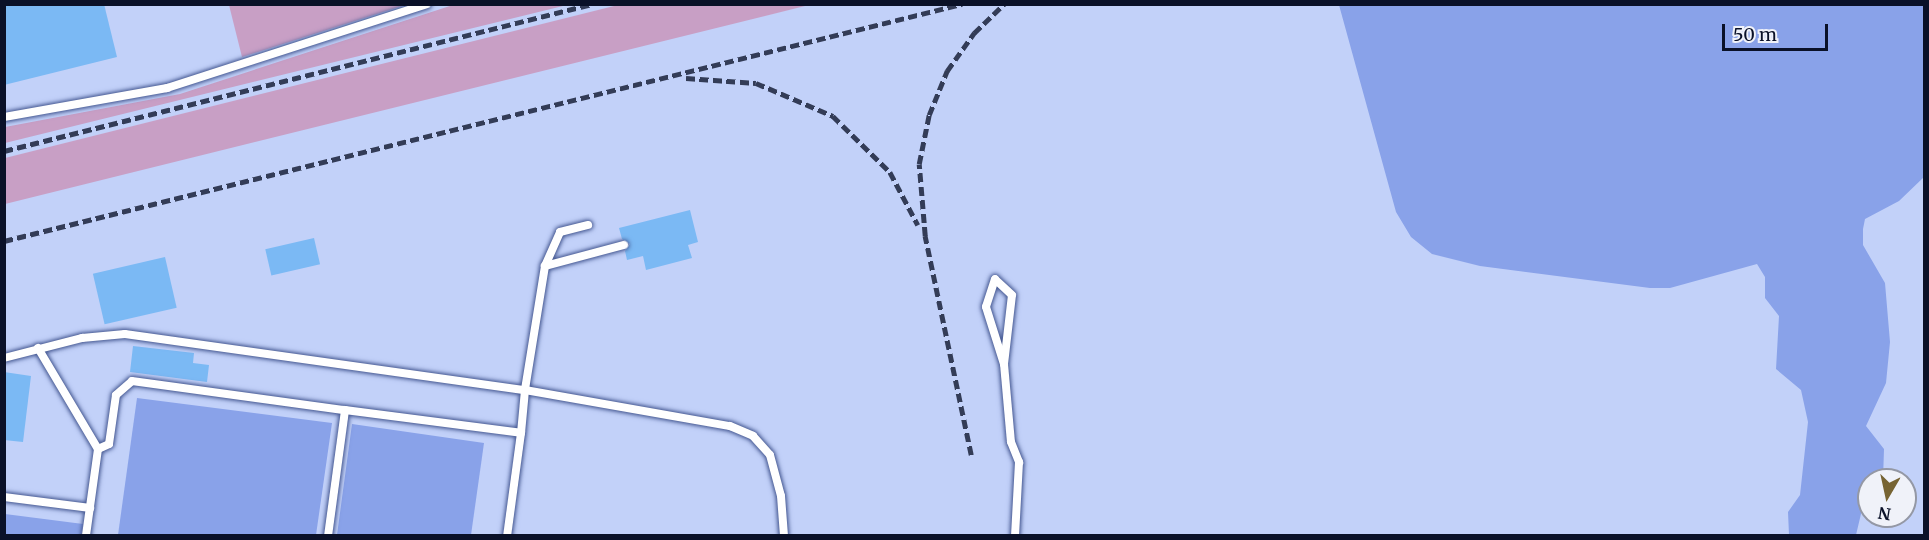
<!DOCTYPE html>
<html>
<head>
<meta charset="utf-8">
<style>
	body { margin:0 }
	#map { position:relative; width:1929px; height:540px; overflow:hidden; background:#c2d1f9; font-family:Merriweather,serif }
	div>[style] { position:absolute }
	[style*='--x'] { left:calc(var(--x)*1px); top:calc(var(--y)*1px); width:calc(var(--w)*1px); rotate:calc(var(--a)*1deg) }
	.green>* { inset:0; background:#c89fc5 }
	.water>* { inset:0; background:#89a2e9 }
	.building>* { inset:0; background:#7bb9f4; transform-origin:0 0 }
	.roads { filter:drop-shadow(0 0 2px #445791) drop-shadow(0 0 2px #445791) }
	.lane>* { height:8px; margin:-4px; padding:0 4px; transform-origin:4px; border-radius:4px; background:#fff }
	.rail>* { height:4.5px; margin-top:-2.25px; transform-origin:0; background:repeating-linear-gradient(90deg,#333c57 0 9px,transparent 0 13.5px) }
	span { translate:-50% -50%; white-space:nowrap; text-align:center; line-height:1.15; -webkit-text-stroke:5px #f0f2f9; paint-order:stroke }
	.frame { position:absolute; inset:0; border:6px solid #0a1128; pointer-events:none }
	.north { position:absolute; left:1857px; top:468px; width:60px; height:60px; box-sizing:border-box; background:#f0f2f9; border:2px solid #9498a5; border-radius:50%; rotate:189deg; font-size:16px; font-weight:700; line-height:24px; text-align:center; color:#0a1128 }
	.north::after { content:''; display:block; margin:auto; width:21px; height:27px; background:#776433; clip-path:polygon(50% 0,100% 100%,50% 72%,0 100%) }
	.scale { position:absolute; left:1722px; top:24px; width:106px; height:27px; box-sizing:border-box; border:3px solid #0a1128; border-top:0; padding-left:8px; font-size:18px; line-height:21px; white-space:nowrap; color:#0a1128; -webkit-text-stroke:4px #f0f2f9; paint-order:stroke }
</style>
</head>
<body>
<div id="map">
	<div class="green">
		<i style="clip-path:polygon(456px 4px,567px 5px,5px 143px,5px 127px,180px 94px)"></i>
		<i style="clip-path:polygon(622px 4px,809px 5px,5px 204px,5px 158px)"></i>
		<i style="clip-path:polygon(229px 5px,229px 4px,405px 5px,242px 57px)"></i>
	</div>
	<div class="water">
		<i style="clip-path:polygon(1339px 5px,1924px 5px,1924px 177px,1899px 201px,1865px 219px,1863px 229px,1863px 245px,1885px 283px,1890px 342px,1886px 383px,1866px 426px,1884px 449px,1883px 480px,1869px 480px,1856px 535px,1789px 535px,1788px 512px,1800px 495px,1808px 422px,1801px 390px,1776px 369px,1779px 316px,1765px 298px,1765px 277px,1757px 264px,1670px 288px,1650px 288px,1480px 266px,1432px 254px,1411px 237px,1396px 212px)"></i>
		<i style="clip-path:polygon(137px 398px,332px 423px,316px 535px,118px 535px)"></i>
		<i style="clip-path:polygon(352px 424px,484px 443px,471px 535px,337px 535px)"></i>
		<i style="clip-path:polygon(5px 514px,83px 524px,81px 535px,5px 535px)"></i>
	</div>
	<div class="building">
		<i style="clip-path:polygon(4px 4px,104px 4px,117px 57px,4px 85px)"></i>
		<i style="clip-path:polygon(690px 210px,698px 242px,688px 245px,692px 258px,646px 270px,643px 256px,627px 260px,625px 251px,630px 244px,622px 239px,619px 228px)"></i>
		<i style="left:314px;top:238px;width:27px;height:50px;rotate:77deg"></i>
		<i style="left:165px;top:257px;width:52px;height:74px;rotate:77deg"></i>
		<i style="clip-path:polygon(133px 346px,194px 353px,193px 363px,209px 365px,207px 382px,130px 372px)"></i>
		<i style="clip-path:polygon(4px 372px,31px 376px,23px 442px,4px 440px)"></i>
	</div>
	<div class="roads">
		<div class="lane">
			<i style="--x:4;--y:117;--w:166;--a:-10.1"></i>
			<i style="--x:167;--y:88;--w:273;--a:-17.9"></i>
			<i style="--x:624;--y:245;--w:82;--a:165.1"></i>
			<i style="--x:545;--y:266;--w:126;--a:99.2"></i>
			<i style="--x:525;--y:390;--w:208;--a:10"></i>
			<i style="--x:730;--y:426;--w:25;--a:23"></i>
			<i style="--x:753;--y:436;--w:25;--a:48"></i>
			<i style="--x:770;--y:455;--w:42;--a:75"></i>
			<i style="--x:781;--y:496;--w:40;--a:85.7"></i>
			<i style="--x:545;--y:266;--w:37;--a:-66"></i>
			<i style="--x:560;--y:232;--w:29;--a:-14"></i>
			<i style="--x:38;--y:348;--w:117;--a:59.3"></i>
			<i style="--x:98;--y:449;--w:88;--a:97.9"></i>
			<i style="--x:4;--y:358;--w:81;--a:-14.4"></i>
			<i style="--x:82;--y:338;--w:43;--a:-5.3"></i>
			<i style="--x:125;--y:334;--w:404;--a:8"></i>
			<i style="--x:525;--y:390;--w:43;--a:95.3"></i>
			<i style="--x:1004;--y:364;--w:69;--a:-83.4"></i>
			<i style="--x:1012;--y:295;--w:23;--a:-137"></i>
			<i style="--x:995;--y:279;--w:29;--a:108"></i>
			<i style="--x:986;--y:307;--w:60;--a:72.5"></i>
			<i style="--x:1004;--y:364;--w:78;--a:84.9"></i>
			<i style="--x:1011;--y:442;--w:22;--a:68"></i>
			<i style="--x:1019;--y:462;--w:74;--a:93.1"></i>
			<i style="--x:98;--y:449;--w:12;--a:-24"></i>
			<i style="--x:109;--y:444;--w:49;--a:-81.9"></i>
			<i style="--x:116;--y:395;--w:21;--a:-41"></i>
			<i style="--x:132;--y:381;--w:215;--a:7.8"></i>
			<i style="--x:4;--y:497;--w:87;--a:7.3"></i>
			<i style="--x:328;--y:536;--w:127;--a:-82.3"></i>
			<i style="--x:345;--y:410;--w:177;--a:7.4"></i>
			<i style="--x:521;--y:433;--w:104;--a:97.7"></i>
		</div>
	</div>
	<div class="rail">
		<i style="--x:686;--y:78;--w:70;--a:4.1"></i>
		<i style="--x:756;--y:83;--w:84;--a:23.2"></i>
		<i style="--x:833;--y:116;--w:80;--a:44.5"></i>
		<i style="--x:890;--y:172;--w:60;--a:62.2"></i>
		<i style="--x:4;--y:151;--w:606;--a:-14.04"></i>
		<i style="--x:4;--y:241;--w:987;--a:-13.9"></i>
		<i style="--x:971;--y:455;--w:224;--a:-101.9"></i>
		<i style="--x:925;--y:236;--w:72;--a:-94.8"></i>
		<i style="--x:919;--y:164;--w:50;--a:-78.5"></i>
		<i style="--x:929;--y:115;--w:48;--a:-67.8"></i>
		<i style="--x:947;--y:71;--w:47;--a:-54.6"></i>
		<i style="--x:974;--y:33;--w:42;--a:-44"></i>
	</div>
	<div class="frame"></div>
	<div class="north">N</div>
	<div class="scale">50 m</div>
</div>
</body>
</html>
